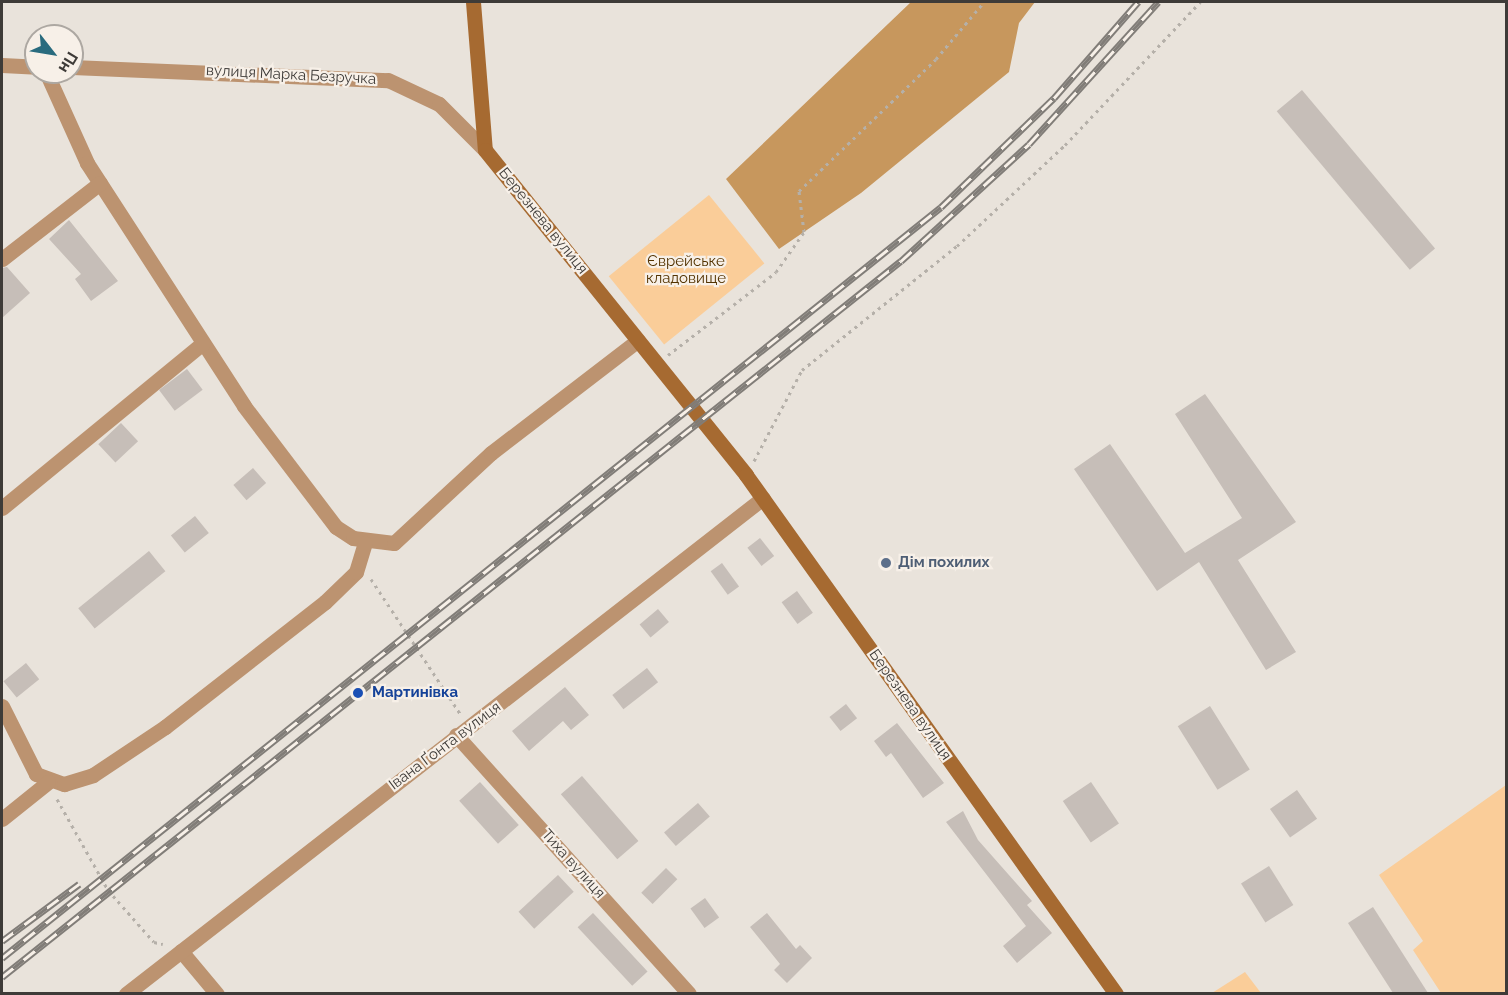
<!DOCTYPE html>
<html>
<head>
<meta charset="utf-8">
<style>
	body { margin:0 }
	#map { position:relative; width:1508px; height:995px; overflow:hidden; background:#e9e3db; font-family:Raleway,sans-serif }
	div>[style] { position:absolute }
	[style*='--x'] { left:calc(var(--x)*1px); top:calc(var(--y)*1px); width:calc(var(--w)*1px); rotate:calc(var(--a)*1deg) }
	.green>* { inset:0; background:#facd99; transform-origin:0 0 }
	.forest>* { inset:0; background:#c7975d }
	.building>* { inset:0; background:#c6beb8; transform-origin:0 0 }
	.path>* { height:3px; margin-top:-1.5px; transform-origin:0; background:repeating-linear-gradient(90deg,#b5b0a9 0 3px,transparent 0 7.5px) }
	.minor>* { height:15px; margin:-7.5px; padding:0 7.5px; transform-origin:7.5px; border-radius:7.5px; background:#bc9370 }
	.tertiary>* { height:15px; margin:-7.5px; padding:0 7.5px; transform-origin:7.5px; border-radius:7.5px; background:#bc9370 }
	.secondary>* { height:15px; margin:-7.5px; padding:0 7.5px; transform-origin:7.5px; border-radius:7.5px; background:#a66a31 }
	.rail>* { height:7px; margin-top:-3.5px; transform-origin:0; background:repeating-linear-gradient(90deg,#f7f0e8 0 14px,#817d78 0 28px); box-sizing:border-box; border-block:2px solid #817d78 }
	.dots>* { width:16px; height:16px; translate:-50% -50%; box-sizing:border-box; border:3px solid #f7f0e8; border-radius:50% }
	span { translate:-50% -50%; white-space:nowrap; text-align:center; line-height:1.15; -webkit-text-stroke:4.5px #f7f0e8; paint-order:stroke }
	.street-label { font-size:15px; color:#3e3b38 }
	.park-label { font-size:15px; color:#533301 }
	.service-label { font-size:15px; color:#4e5e75; font-weight:700 }
	.left { translate:0 -50%; text-align:left }
	.transit-label { font-size:15px; color:#164399; font-weight:700 }
	.frame { position:absolute; inset:0; border:3px solid #3e3b38; pointer-events:none }
	.north { position:absolute; left:24px; top:24px; width:60px; height:60px; box-sizing:border-box; background:#f7f0e8; border:2px solid #ada8a2; border-radius:50%; rotate:121deg; font-size:16px; font-weight:700; line-height:24px; text-align:center; color:#3e3b38 }
	.north::after { content:''; display:block; margin:auto; width:21px; height:27px; background:#296b7e; clip-path:polygon(50% 0,100% 100%,50% 72%,0 100%) }
</style>
</head>
<body>
<div id="map">
	<div class="green">
		<i style="left:709px;top:195px;width:88px;height:129px;rotate:51deg"></i>
		<i style="clip-path:polygon(1506px 785px,1506px 993px,1441px 993px,1413px 950px,1423px 941px,1379px 875px)"></i>
		<i style="clip-path:polygon(1245px 972px,1261px 993px,1212px 993px)"></i>
	</div>
	<div class="forest">
		<i style="clip-path:polygon(911px 2px,1035px 2px,1019px 23px,1009px 72px,861px 193px,779px 249px,726px 179px)"></i>
	</div>
	<div class="building">
		<i style="left:1302px;top:90px;width:207px;height:33px;rotate:50deg"></i>
		<i style="clip-path:polygon(69px 220px,118px 281px,91px 301px,75px 279px,81px 274px,49px 239px)"></i>
		<i style="clip-path:polygon(7px 267px,30px 293px,2px 318px,2px 268px)"></i>
		<i style="left:187px;top:369px;width:26px;height:35px;rotate:53deg"></i>
		<i style="clip-path:polygon(1205px 394px,1296px 522px,1238px 560px,1296px 652px,1266px 670px,1199px 562px,1157px 591px,1074px 469px,1110px 444px,1185px 553px,1242px 518px,1175px 414px)"></i>
		<i style="left:121px;top:423px;width:25px;height:31px;rotate:47deg"></i>
		<i style="left:253px;top:468px;width:20px;height:26px;rotate:49deg"></i>
		<i style="left:195px;top:516px;width:22px;height:31px;rotate:51deg"></i>
		<i style="left:760px;top:538px;width:23px;height:16px;rotate:52deg"></i>
		<i style="left:149px;top:551px;width:26px;height:91px;rotate:51deg"></i>
		<i style="left:722px;top:563px;width:29px;height:14px;rotate:54deg"></i>
		<i style="left:797px;top:591px;width:27px;height:19px;rotate:54deg"></i>
		<i style="left:658px;top:609px;width:17px;height:24px;rotate:50deg"></i>
		<i style="left:26px;top:663px;width:21px;height:29px;rotate:51deg"></i>
		<i style="left:647px;top:668px;width:18px;height:44px;rotate:52deg"></i>
		<i style="clip-path:polygon(565px 687px,589px 715px,571px 730px,563px 721px,529px 751px,512px 731px)"></i>
		<i style="left:846px;top:704px;width:18px;height:21px;rotate:52deg"></i>
		<i style="left:1210px;top:706px;width:75px;height:38px;rotate:58deg"></i>
		<i style="clip-path:polygon(897px 723px,944px 783px,923px 798px,891px 753px,886px 757px,874px 741px)"></i>
		<i style="left:582px;top:776px;width:86px;height:28px;rotate:49deg"></i>
		<i style="left:480px;top:782px;width:58px;height:28px;rotate:48deg"></i>
		<i style="left:1091px;top:782px;width:50px;height:34px;rotate:56deg"></i>
		<i style="left:1297px;top:790px;width:35px;height:33px;rotate:55deg"></i>
		<i style="left:698px;top:803px;width:18px;height:45px;rotate:49deg"></i>
		<i style="clip-path:polygon(963px 811px,978px 840px,1032px 901px,1027px 905px,1052px 933px,1017px 963px,1003px 946px,1026px 926px,946px 822px)"></i>
		<i style="left:1269px;top:866px;width:46px;height:33px;rotate:58deg"></i>
		<i style="left:666px;top:868px;width:16px;height:35px;rotate:45deg"></i>
		<i style="left:558px;top:875px;width:23px;height:54px;rotate:47deg"></i>
		<i style="left:705px;top:898px;width:24px;height:18px;rotate:54deg"></i>
		<i style="clip-path:polygon(1373px 907px,1428px 993px,1393px 993px,1348px 923px)"></i>
		<i style="left:593px;top:913px;width:80px;height:21px;rotate:47deg"></i>
		<i style="clip-path:polygon(767px 913px,796px 949px,800px 945px,812px 958px,787px 983px,774px 970px,780px 964px,750px 927px)"></i>
	</div>
	<div class="path">
		<i style="--x:668;--y:355;--w:136;--a:-37.5"></i>
		<i style="--x:776;--y:272;--w:49;--a:-55"></i>
		<i style="--x:804;--y:232;--w:41;--a:-97"></i>
		<i style="--x:799;--y:191;--w:190;--a:-43.9"></i>
		<i style="--x:936;--y:59;--w:75;--a:-49.9"></i>
		<i style="--x:754;--y:461;--w:103;--a:-62.2"></i>
		<i style="--x:802;--y:370;--w:198;--a:-38.7"></i>
		<i style="--x:957;--y:246;--w:148;--a:-43.1"></i>
		<i style="--x:1065;--y:145;--w:197;--a:-46.6"></i>
		<i style="--x:371;--y:579;--w:163;--a:56.5"></i>
		<i style="--x:57;--y:799;--w:104;--a:60.7"></i>
		<i style="--x:108;--y:890;--w:69;--a:48.5"></i>
		<i style="--x:154;--y:942;--w:9;--a:13"></i>
	</div>
	<div class="minor">
		<i style="--x:46;--y:72;--w:100;--a:65.7"></i>
		<i style="--x:87;--y:163;--w:289;--a:57.1"></i>
		<i style="--x:244;--y:406;--w:152;--a:52.8"></i>
		<i style="--x:336;--y:527;--w:20;--a:33"></i>
		<i style="--x:353;--y:538;--w:41;--a:7"></i>
		<i style="--x:394;--y:543;--w:132;--a:-42.9"></i>
		<i style="--x:491;--y:453;--w:185;--a:-37.5"></i>
		<i style="--x:2;--y:259;--w:124;--a:-37.8"></i>
		<i style="--x:2;--y:508;--w:260;--a:-39.4"></i>
		<i style="--x:2;--y:706;--w:76;--a:63.4"></i>
		<i style="--x:36;--y:774;--w:30;--a:20"></i>
		<i style="--x:64;--y:784;--w:30;--a:-17"></i>
		<i style="--x:93;--y:775;--w:87;--a:-33.7"></i>
		<i style="--x:165;--y:727;--w:203;--a:-38"></i>
		<i style="--x:325;--y:602;--w:43;--a:-44.1"></i>
		<i style="--x:356;--y:572;--w:30;--a:-73"></i>
		<i style="--x:456;--y:735;--w:348;--a:48"></i>
		<i style="--x:2;--y:819;--w:59;--a:-38.8"></i>
		<i style="--x:181;--y:951;--w:56;--a:50.1"></i>
		<i style="--x:126;--y:994;--w:807;--a:-37.91"></i>
	</div>
	<div class="tertiary">
		<i style="--x:2;--y:65;--w:34;--a:3"></i>
		<i style="--x:72;--y:67;--w:316;--a:2.4"></i>
		<i style="--x:388;--y:80;--w:56;--a:25.2"></i>
		<i style="--x:439;--y:104;--w:65;--a:45"></i>
	</div>
	<div class="secondary">
		<i style="--x:473;--y:2;--w:148;--a:85.4"></i>
		<i style="--x:485;--y:150;--w:417;--a:51.2"></i>
		<i style="--x:746;--y:475;--w:637;--a:54.51"></i>
	</div>
	<div class="rail">
		<i style="--x:2;--y:941;--w:96;--a:-36.5"></i>
		<i style="--x:2;--y:958;--w:1202;--a:-38.65"></i>
		<i style="--x:941;--y:207;--w:157;--a:-44"></i>
		<i style="--x:1054;--y:98;--w:128;--a:-48.8"></i>
		<i style="--x:2;--y:977;--w:1149;--a:-38.54"></i>
		<i style="--x:901;--y:261;--w:173;--a:-42.4"></i>
		<i style="--x:1029;--y:144;--w:192;--a:-47.7"></i>
	</div>
	<div class="dots">
		<i style="left:886px;top:563px;background:#5c6f8a"></i>
		<i style="left:358px;top:693px;background:#1a4fb4"></i>
	</div>
	<div class="street-label">
		<span style="left:291px;top:75px;rotate:3deg">вулиця Марка Безручка</span>
		<span style="left:543px;top:221px;rotate:51deg">Березнева вулиця</span>
		<span style="left:910px;top:705px;rotate:55deg">Березнева вулиця</span>
		<span style="left:445px;top:746px;rotate:-37deg">Івана Ґонта вулиця</span>
		<span style="left:573px;top:864px;rotate:48deg">Тиха вулиця</span>
	</div>
	<div class="park-label">
		<span style="left:686px;top:270px">Єврейське<br>кладовище</span>
	</div>
	<div class="service-label">
		<span class="left" style="left:898px;top:563px">Дiм похилих</span>
	</div>
	<div class="transit-label">
		<span class="left" style="left:372px;top:693px">Мартинівка</span>
	</div>
	<div class="frame"></div>
	<div class="north">Пн</div>
</div>
</body>
</html>
